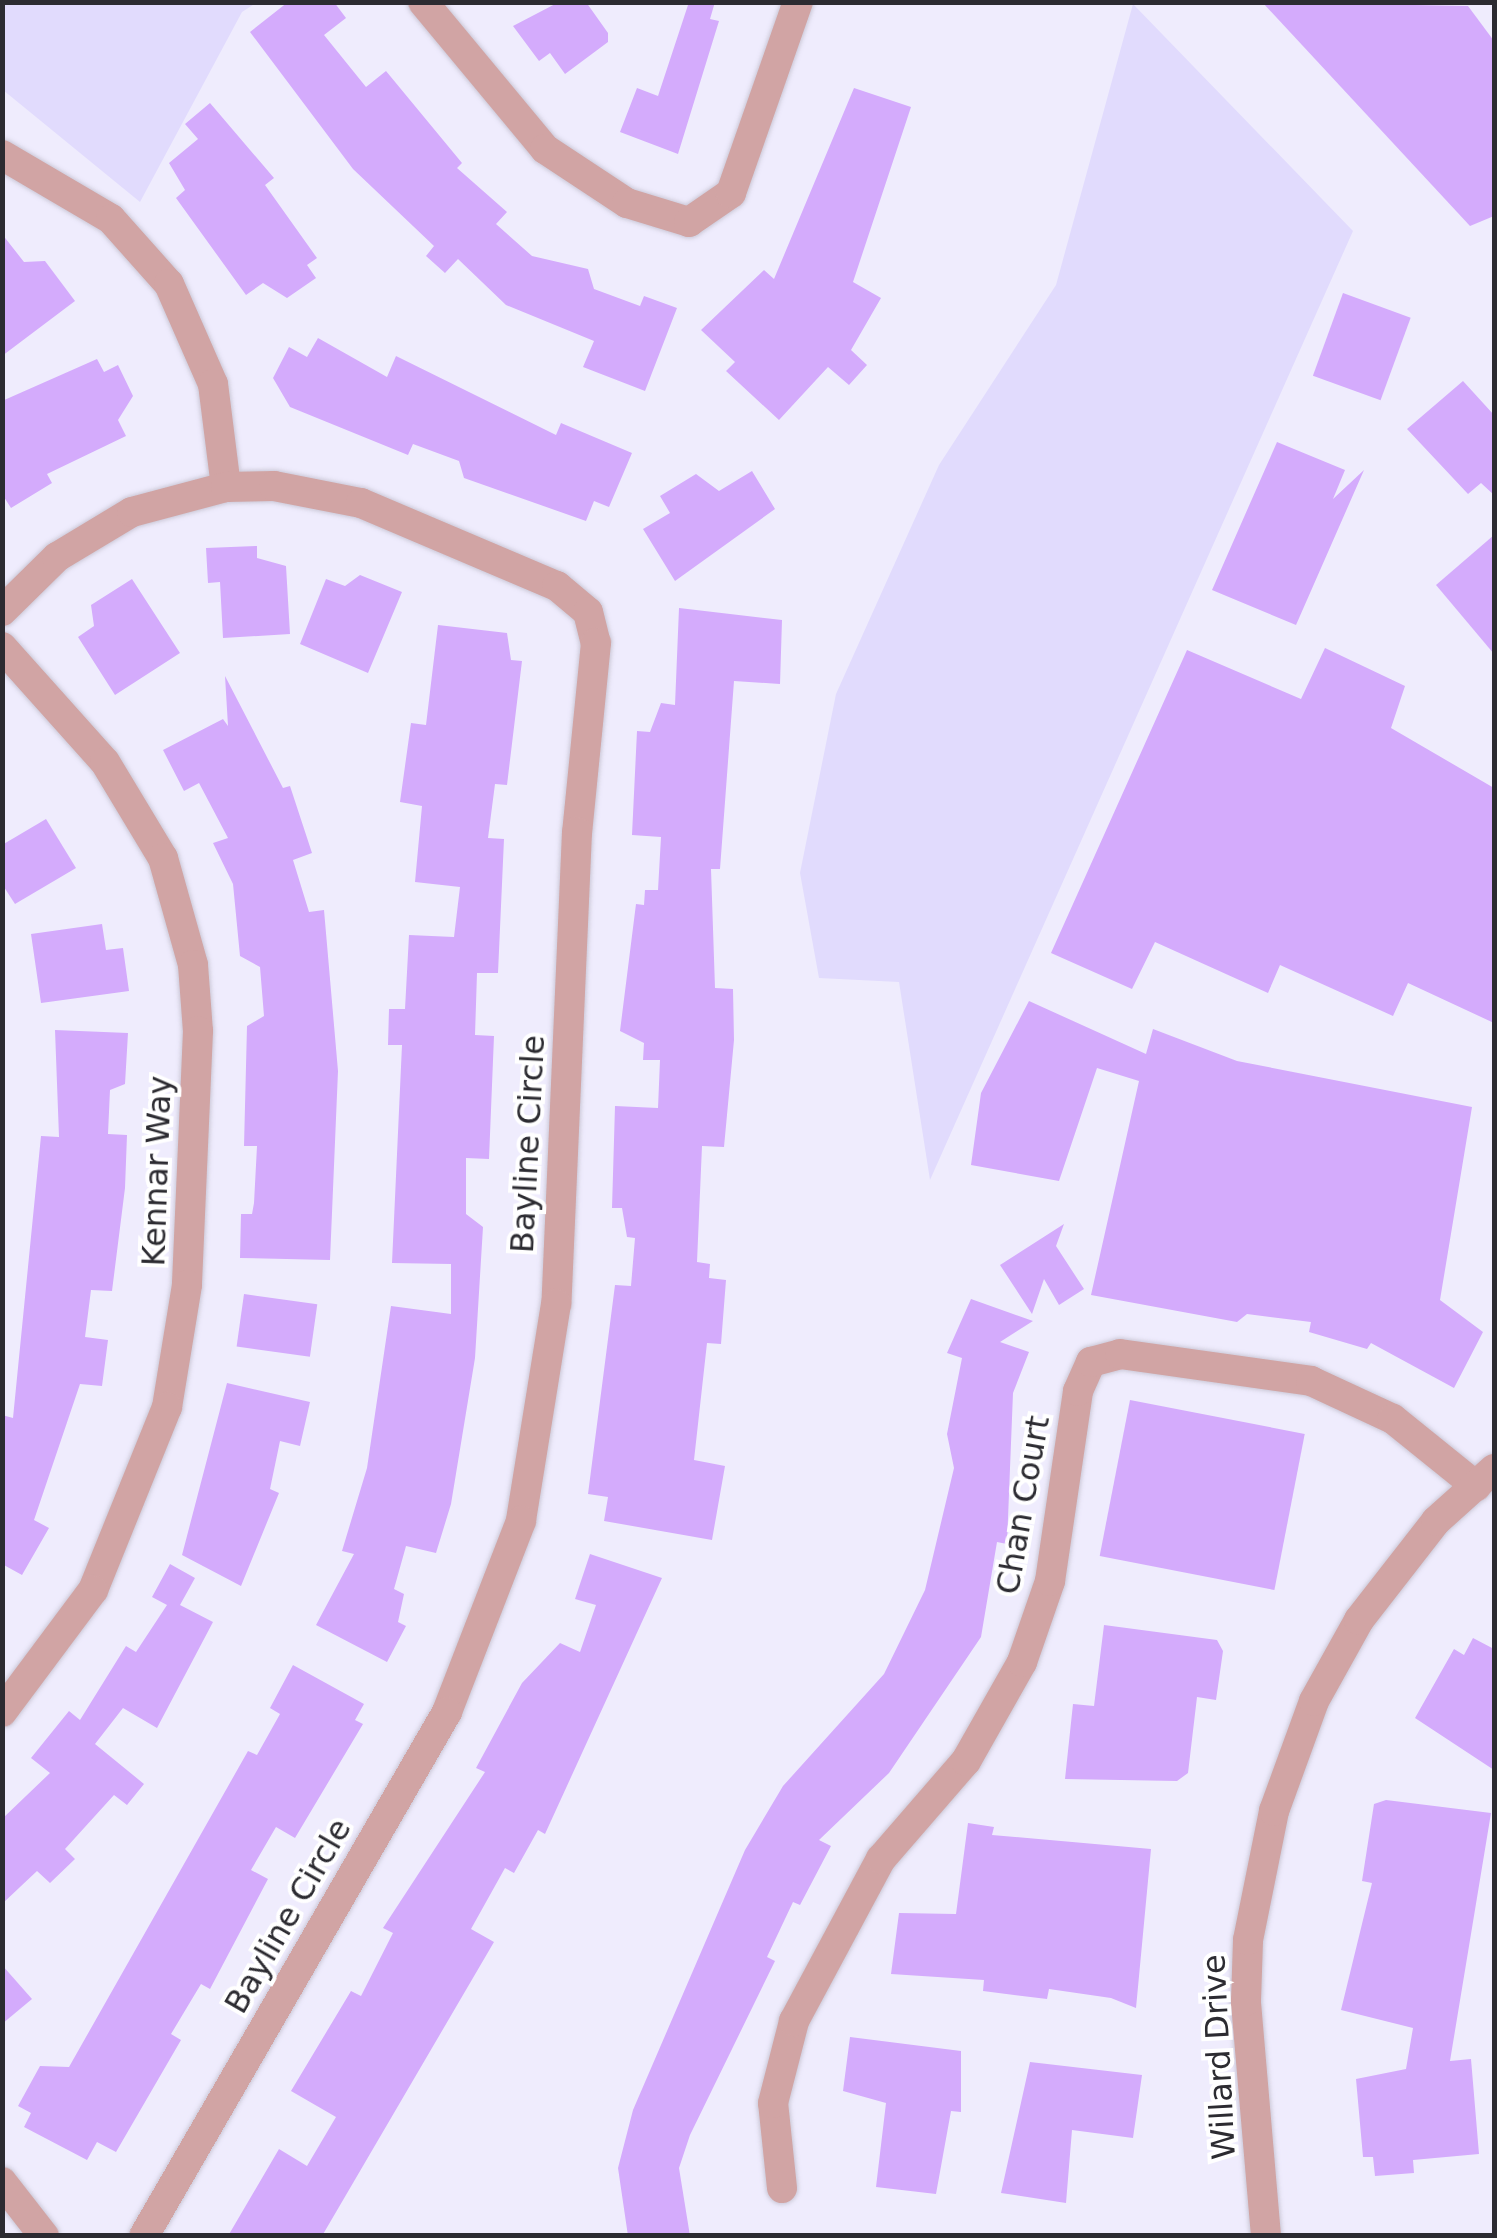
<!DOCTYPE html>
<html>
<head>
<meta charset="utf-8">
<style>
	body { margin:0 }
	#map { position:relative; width:1497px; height:2238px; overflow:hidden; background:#efecfd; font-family:"DejaVu Sans",sans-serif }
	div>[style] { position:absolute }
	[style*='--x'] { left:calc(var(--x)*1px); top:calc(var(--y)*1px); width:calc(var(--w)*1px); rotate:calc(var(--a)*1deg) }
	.green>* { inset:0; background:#e1dbfd }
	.building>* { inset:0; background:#d4abfc; transform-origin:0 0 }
	.roads { filter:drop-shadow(0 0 2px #ccc9d8) drop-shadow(0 0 2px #ccc9d8) }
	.minor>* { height:30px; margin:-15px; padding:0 15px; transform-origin:15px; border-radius:15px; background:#d1a4a4 }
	span { translate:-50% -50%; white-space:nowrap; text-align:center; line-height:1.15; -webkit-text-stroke:8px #fff; paint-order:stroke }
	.street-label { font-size:32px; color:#2c2b31 }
	.frame { position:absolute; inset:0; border:5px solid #2c2b31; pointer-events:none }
</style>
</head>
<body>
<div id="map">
	<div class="green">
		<i style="clip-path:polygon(2px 3px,3px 2px,256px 3px,242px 12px,140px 202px,3px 90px)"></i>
		<i style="clip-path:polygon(1133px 4px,1353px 231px,930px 1180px,899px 982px,819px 978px,800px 873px,836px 694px,939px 465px,1056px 285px)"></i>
	</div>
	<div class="building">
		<i style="clip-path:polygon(288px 2px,334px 2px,346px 18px,324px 35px,366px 87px,386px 71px,462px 163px,457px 168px,507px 212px,496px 224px,532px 256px,588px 269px,594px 289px,640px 306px,644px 296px,677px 308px,645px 391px,583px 367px,594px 341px,506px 305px,458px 259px,445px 273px,426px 256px,434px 246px,353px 169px,250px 32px)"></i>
		<i style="clip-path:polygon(559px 2px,586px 2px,608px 33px,608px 42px,565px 74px,550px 53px,539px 61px,513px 26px)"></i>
		<i style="clip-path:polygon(689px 2px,715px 2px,710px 19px,719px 21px,678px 154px,620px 132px,637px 88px,658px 96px)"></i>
		<i style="clip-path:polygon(1262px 2px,1468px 6px,1494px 41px,1494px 216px,1470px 226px)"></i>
		<i style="clip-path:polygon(854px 88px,911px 107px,853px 282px,881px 298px,851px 350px,867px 365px,849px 385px,828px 367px,779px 420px,726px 371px,735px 362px,701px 330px,764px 270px,774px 279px)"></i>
		<i style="clip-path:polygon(210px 103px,274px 178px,265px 185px,317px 258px,307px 265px,316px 278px,287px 298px,263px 283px,246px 295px,176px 198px,185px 190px,169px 163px,198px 139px,185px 124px)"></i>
		<i style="clip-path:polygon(2px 234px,24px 262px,45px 261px,75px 301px,2px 356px)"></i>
		<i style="left:1343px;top:293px;width:72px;height:88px;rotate:20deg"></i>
		<i style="clip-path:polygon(318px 338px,387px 377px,396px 356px,556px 435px,561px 423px,632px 453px,609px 507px,594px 501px,586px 521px,464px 478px,459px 461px,413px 444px,408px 455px,290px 407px,273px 378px,289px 347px,307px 357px)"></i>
		<i style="clip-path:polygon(97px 359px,104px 372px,118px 365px,133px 396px,118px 420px,126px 436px,47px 474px,52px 483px,11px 508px,2px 494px,2px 401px)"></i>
		<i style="clip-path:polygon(1463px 381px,1494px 415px,1494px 495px,1481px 483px,1468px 494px,1407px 429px)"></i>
		<i style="clip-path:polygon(1277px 442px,1345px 470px,1333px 499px,1364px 470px,1296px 625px,1212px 590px)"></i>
		<i style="clip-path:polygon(752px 471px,775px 509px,675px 581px,643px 529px,670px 513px,660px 496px,696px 474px,719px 491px)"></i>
		<i style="clip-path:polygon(1494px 535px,1494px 654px,1436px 585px)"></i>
		<i style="clip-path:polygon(257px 546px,257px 558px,286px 566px,290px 634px,223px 638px,220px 582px,208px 583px,206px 548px)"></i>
		<i style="clip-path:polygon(360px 575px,402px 592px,368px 673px,300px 644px,326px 579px,345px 586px)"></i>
		<i style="clip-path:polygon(132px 579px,180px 653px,115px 695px,78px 637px,94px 626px,91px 605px)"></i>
		<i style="clip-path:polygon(679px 608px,782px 620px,780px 684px,734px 681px,720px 869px,711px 869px,715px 988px,733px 989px,734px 1040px,724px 1147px,702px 1146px,697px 1262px,710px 1264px,709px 1278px,726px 1280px,721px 1344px,707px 1343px,694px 1460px,725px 1466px,712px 1540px,604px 1521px,608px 1497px,588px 1494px,615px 1285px,631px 1286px,635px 1238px,627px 1237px,622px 1208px,612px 1208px,615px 1106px,658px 1108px,660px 1060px,643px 1060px,644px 1043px,620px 1031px,636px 904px,644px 905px,645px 890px,658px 890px,661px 837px,632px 835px,637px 731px,650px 732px,661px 703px,675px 705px)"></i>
		<i style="clip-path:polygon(438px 625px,507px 633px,511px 660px,522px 661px,507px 785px,495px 784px,488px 838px,504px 839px,498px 973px,477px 973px,475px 1035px,494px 1036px,489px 1159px,466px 1158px,466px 1214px,483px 1227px,475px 1358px,451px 1504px,436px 1553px,406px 1546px,394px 1589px,404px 1594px,398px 1622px,406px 1626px,387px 1662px,316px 1625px,354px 1554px,342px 1551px,367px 1468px,391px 1306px,451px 1314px,451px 1264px,392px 1263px,402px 1045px,388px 1045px,389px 1009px,405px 1009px,409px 935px,454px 937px,460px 887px,415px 882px,422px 806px,400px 802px,411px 723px,426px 725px)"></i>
		<i style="clip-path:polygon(1325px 648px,1405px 686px,1391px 728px,1494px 788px,1494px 1023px,1408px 983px,1393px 1016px,1280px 965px,1268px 993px,1155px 942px,1132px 989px,1051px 953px,1187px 650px,1301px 699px)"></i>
		<i style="clip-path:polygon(225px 676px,283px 788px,290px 786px,312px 853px,293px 860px,309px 912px,324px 910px,338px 1071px,330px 1260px,240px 1258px,241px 1214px,252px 1214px,254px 1203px,257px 1146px,244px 1146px,247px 1026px,264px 1016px,260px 967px,240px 956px,233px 884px,213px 843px,228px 838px,199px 783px,184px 791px,163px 750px,223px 719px,228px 726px)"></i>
		<i style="clip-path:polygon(46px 819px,76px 868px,15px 904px,2px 884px,2px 845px)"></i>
		<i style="clip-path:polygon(102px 924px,106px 950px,123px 948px,129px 991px,41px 1003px,31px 934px)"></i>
		<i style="clip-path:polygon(1029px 1001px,1146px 1054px,1153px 1029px,1237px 1061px,1472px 1107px,1440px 1300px,1483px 1332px,1454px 1388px,1371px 1343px,1367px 1349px,1309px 1332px,1311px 1322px,1247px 1314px,1237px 1322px,1091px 1295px,1139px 1081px,1097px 1068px,1059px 1181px,971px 1165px,981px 1093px)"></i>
		<i style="clip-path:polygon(55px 1030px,128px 1033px,125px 1084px,110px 1090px,108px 1134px,127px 1135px,125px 1188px,112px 1291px,91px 1290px,85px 1337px,108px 1340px,102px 1386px,80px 1384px,34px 1520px,49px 1528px,22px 1575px,2px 1564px,2px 1415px,13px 1418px,41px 1136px,59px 1137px)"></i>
		<i style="clip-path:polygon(1064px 1224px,1056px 1246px,1084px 1289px,1059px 1305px,1044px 1279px,1032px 1314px,1000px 1265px)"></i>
		<i style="left:244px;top:1294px;width:74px;height:53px;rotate:8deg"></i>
		<i style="clip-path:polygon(971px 1299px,1033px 1321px,1000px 1342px,1029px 1352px,1013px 1393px,1007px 1544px,997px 1542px,981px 1637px,889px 1773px,819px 1840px,831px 1846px,800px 1905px,793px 1902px,767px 1957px,775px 1961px,690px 2135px,679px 2168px,690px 2236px,628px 2236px,618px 2168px,633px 2110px,745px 1850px,783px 1786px,884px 1674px,925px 1590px,954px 1468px,947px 1434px,962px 1358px,947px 1353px)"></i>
		<i style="clip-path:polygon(227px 1383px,310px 1402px,300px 1446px,280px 1441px,270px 1489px,279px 1493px,241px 1586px,182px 1555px)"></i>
		<i style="left:1130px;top:1400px;width:178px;height:159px;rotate:11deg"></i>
		<i style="clip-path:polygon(590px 1554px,662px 1578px,545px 1834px,538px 1830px,514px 1873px,505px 1868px,471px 1929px,494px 1942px,322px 2236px,228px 2236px,279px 2149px,307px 2166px,336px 2117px,291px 2091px,351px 1991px,361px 1996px,393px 1933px,383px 1928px,485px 1772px,476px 1768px,522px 1683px,560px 1643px,580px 1652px,596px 1605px,575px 1599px)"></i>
		<i style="clip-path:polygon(170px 1564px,195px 1578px,180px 1605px,213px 1622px,157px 1728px,123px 1708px,95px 1744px,144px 1784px,127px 1805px,114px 1795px,65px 1849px,75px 1859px,50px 1883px,37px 1871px,2px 1904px,2px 1819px,50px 1773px,31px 1758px,69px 1711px,80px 1720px,126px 1646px,136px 1652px,167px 1605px,152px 1597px)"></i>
		<i style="clip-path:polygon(1104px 1625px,1217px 1640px,1223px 1651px,1216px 1700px,1197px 1697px,1188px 1773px,1177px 1781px,1065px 1779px,1073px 1704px,1094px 1706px)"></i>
		<i style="clip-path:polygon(1473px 1638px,1494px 1649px,1494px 1770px,1415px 1718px,1454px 1649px,1464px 1655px)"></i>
		<i style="clip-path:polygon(293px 1665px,364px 1704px,355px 1720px,363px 1724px,295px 1838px,276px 1827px,251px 1870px,268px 1879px,210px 1989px,201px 1984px,171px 2034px,181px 2040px,116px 2152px,97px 2142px,87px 2160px,24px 2127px,31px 2113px,18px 2106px,40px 2066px,69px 2067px,248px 1751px,257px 1755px,280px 1714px,270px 1708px)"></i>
		<i style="clip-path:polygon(1386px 1800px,1491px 1813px,1450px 2061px,1471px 2059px,1479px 2154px,1413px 2160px,1414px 2173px,1375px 2176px,1373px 2157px,1363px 2157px,1356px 2079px,1406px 2069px,1413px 2028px,1341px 2010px,1372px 1883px,1362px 1881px,1374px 1804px)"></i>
		<i style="clip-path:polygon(968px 1823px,994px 1827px,992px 1835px,1151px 1849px,1136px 2008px,1111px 1998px,1049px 1989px,1047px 1999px,983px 1991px,984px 1980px,891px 1974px,899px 1913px,956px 1914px)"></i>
		<i style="clip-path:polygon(2px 1965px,32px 1999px,2px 2024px)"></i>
		<i style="clip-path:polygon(850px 2037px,961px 2051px,961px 2112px,951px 2111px,936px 2194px,876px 2187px,886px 2103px,843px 2091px)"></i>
		<i style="clip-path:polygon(1030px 2062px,1142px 2075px,1133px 2138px,1072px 2130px,1066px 2203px,1001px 2193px)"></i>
	</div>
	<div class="roads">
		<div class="minor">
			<i style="--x:423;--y:2;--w:191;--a:50.3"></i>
			<i style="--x:545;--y:149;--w:98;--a:33.4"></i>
			<i style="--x:627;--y:203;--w:65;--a:17"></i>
			<i style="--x:689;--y:222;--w:51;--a:-34.6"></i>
			<i style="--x:731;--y:193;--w:202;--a:-70.7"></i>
			<i style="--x:2;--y:155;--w:126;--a:30.4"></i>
			<i style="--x:111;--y:219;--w:87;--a:48.3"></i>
			<i style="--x:169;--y:284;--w:109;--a:66.3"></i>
			<i style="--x:213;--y:384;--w:104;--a:82.8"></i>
			<i style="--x:2;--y:611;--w:77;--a:-44.5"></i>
			<i style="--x:57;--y:557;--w:87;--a:-31"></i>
			<i style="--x:132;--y:512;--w:97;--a:-14.9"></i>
			<i style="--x:226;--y:487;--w:48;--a:-1.2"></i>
			<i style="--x:274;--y:486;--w:89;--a:11.1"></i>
			<i style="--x:361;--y:503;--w:213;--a:23"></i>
			<i style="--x:557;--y:586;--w:40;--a:40"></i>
			<i style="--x:588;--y:612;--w:32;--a:76"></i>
			<i style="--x:596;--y:643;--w:190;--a:95.7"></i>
			<i style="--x:577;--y:832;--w:472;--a:92.5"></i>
			<i style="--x:556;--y:1304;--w:220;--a:99.2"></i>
			<i style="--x:521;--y:1521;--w:205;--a:111.2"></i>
			<i style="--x:447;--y:1712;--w:605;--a:120.04"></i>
			<i style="--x:2;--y:647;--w:154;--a:48.2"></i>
			<i style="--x:105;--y:762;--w:112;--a:58.9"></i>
			<i style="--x:163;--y:858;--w:111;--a:74.3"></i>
			<i style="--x:193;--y:965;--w:66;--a:85.7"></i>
			<i style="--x:198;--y:1031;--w:254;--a:92.5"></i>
			<i style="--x:187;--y:1285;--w:124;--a:99.3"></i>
			<i style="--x:167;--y:1407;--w:197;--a:112"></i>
			<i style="--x:93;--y:1590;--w:152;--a:126.7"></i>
			<i style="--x:2;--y:2182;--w:68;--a:52.1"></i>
			<i style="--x:782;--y:2188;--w:85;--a:-96"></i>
			<i style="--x:773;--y:2103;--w:85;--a:-75.6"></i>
			<i style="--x:794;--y:2021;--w:184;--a:-61.8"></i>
			<i style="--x:881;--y:1859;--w:130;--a:-49.1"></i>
			<i style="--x:966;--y:1761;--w:114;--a:-60.5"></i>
			<i style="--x:1022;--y:1662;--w:86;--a:-70.9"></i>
			<i style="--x:1050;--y:1581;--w:192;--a:-81.6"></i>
			<i style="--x:1078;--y:1391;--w:32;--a:-66"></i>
			<i style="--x:1091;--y:1362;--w:30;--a:-15"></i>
			<i style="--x:1120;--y:1354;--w:193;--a:8"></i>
			<i style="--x:1311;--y:1381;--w:90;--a:24.9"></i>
			<i style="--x:1393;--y:1419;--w:107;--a:38.9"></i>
			<i style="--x:1266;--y:2236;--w:236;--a:-94.9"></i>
			<i style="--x:1246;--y:2001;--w:61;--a:-88.1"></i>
			<i style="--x:1248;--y:1940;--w:132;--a:-78.6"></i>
			<i style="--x:1274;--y:1811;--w:117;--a:-70"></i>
			<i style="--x:1314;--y:1701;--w:93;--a:-60.9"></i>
			<i style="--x:1359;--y:1620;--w:125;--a:-52.1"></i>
			<i style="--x:1436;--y:1521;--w:78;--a:-41.9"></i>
		</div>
	</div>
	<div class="street-label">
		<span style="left:528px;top:1144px;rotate:-87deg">Bayline Circle</span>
		<span style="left:157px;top:1171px;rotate:-88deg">Kennar Way</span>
		<span style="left:1023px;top:1505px;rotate:-80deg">Chan Court</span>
		<span style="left:288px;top:1916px;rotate:-60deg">Bayline Circle</span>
		<span style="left:1219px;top:2057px;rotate:-93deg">Willard Drive</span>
	</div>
	<div class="frame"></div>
</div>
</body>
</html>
